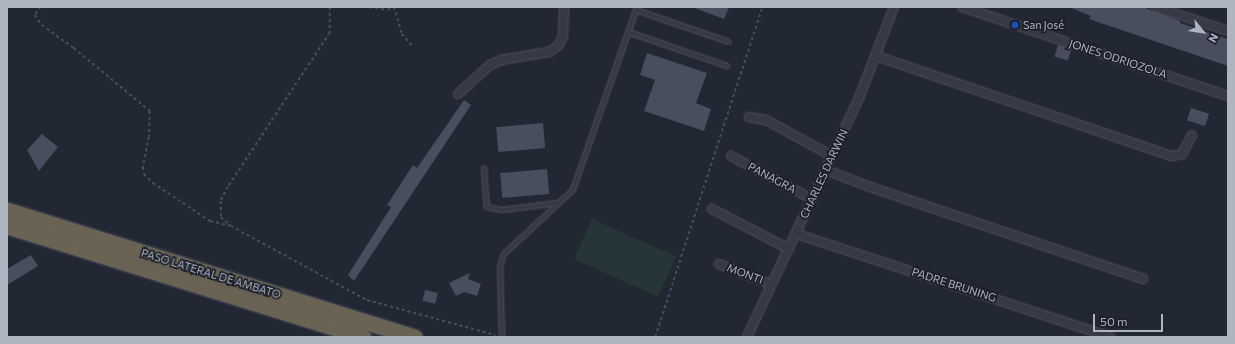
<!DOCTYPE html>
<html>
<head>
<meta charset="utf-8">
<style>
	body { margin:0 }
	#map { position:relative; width:1235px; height:344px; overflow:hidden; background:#222734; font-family:Commissioner,sans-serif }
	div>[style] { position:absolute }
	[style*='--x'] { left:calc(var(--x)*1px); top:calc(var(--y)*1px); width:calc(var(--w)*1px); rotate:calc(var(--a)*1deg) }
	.green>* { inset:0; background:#263538; transform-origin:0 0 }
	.building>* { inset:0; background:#484e5d; transform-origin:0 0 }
	.path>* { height:1.5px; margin-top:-0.75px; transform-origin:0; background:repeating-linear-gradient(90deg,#435054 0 3px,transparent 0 6px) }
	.roads { filter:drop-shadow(0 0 1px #4f545f) drop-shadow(0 0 1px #4f545f) }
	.lane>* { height:4px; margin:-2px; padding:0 2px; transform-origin:2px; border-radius:2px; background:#353a44 }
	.street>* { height:8px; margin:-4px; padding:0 4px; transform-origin:4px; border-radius:4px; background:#353a44 }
	.highway>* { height:15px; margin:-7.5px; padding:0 7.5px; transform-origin:7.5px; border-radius:7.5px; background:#6a6353 }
	.dots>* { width:11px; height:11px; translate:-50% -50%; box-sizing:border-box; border:2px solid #1a1f29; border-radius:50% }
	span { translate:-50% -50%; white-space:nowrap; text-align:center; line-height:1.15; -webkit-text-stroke:3.5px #1a1f29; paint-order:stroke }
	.poi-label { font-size:11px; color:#afb4c1 }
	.left { translate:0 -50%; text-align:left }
	.street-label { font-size:11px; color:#afb4c1 }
	.frame { position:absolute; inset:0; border:8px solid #afb4c1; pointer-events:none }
	.north { position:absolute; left:1183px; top:12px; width:40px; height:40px; -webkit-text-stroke:3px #1a1f29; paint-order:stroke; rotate:120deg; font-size:11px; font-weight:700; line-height:16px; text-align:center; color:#afb4c1 }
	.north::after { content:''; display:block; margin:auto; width:14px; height:18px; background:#afb4c1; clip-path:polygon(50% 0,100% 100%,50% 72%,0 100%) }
	.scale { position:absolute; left:1093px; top:314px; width:70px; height:18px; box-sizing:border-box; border:2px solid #afb4c1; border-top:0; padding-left:5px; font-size:12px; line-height:14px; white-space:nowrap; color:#afb4c1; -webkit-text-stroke:3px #1a1f29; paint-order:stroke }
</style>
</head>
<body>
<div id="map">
	<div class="green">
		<i style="left:592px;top:219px;width:92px;height:44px;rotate:24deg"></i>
	</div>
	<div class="building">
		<i style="clip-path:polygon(692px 7px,729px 7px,724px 19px)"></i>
		<i style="clip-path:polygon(1069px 7px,1143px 7px,1151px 10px,1180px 21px,1180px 23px,1228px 39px,1228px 66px,1089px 19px,1091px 16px)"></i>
		<i style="left:1058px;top:45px;width:14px;height:12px;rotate:17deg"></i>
		<i style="clip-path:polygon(647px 53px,707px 73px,696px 103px,711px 109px,704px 131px,644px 111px,655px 80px,640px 75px)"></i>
		<i style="clip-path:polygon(464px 100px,471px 105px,354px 281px,348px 275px,391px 207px,387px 205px,413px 165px,417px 168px)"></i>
		<i style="left:1191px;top:108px;width:19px;height:13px;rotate:18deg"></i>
		<i style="left:543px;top:123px;width:25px;height:47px;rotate:85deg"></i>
		<i style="clip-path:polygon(42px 134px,58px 147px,39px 171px,27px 150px)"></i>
		<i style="left:547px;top:169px;width:25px;height:47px;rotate:85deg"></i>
		<i style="clip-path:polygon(31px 255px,38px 266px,7px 285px,7px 269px)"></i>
		<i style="clip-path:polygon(470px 273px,468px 279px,481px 284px,477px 296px,464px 292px,456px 296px,449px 283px)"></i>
		<i style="left:425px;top:290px;width:13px;height:11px;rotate:13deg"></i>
	</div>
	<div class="path">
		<i style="--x:41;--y:7;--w:10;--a:127"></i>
		<i style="--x:35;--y:15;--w:12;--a:55"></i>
		<i style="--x:42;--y:25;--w:39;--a:36"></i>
		<i style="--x:74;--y:48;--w:99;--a:39.7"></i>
		<i style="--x:150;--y:111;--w:26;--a:92"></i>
		<i style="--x:149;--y:137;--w:31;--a:101"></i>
		<i style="--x:143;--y:167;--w:7;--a:82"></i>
		<i style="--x:144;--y:174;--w:13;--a:45"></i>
		<i style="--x:153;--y:183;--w:69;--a:33.7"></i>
		<i style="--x:210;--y:221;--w:22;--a:13"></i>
		<i style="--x:330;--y:7;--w:26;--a:90"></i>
		<i style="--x:330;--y:33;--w:185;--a:123.5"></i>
		<i style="--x:228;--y:187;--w:16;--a:117"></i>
		<i style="--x:221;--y:201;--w:16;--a:90"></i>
		<i style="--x:221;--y:217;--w:13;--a:42"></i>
		<i style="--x:231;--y:226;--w:155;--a:28.6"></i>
		<i style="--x:367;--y:300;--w:133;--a:15.3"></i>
		<i style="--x:369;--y:7;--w:19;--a:9"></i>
		<i style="--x:388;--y:10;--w:4;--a:-56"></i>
		<i style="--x:394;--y:7;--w:28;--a:73"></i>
		<i style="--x:402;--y:34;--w:18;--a:49"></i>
		<i style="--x:655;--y:337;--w:347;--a:-72"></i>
	</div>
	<div class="roads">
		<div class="lane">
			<i style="--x:636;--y:10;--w:98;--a:19"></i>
			<i style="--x:628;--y:32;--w:105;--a:19"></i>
			<i style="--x:484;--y:168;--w:39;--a:86"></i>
			<i style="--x:487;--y:207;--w:15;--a:11"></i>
			<i style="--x:502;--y:210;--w:56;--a:-7.1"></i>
			<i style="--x:502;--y:337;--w:70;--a:-91.6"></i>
			<i style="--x:500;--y:267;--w:14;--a:-73"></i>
			<i style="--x:504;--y:254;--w:94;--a:-42.8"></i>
			<i style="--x:573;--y:190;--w:194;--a:-70.7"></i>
		</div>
		<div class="street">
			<i style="--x:962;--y:7;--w:280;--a:18.5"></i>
			<i style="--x:1156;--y:7;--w:76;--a:18.4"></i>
			<i style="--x:876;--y:56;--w:312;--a:18.7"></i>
			<i style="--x:1172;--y:156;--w:10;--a:-11"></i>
			<i style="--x:1182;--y:154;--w:21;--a:-62"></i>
			<i style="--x:458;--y:94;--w:43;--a:-42.2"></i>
			<i style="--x:490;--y:65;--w:12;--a:-24"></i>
			<i style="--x:501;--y:60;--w:49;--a:-9.5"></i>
			<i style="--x:549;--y:52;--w:11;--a:-34"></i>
			<i style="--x:558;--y:46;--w:11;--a:-63"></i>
			<i style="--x:563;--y:36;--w:29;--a:-88"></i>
			<i style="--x:749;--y:117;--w:17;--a:10"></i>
			<i style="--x:766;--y:120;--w:75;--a:28.6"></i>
			<i style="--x:731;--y:156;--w:92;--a:28"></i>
			<i style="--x:826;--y:170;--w:50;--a:21"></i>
			<i style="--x:873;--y:188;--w:285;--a:18.6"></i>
			<i style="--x:712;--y:209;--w:87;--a:27.5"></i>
			<i style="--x:797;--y:234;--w:330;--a:18.2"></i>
			<i style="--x:719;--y:264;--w:55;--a:21.4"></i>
			<i style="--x:747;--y:337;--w:264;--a:-64.9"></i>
			<i style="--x:859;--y:98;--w:97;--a:-69"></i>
		</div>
		<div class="highway">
			<i style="--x:7;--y:210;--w:427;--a:17.3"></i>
			<i style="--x:7;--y:226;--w:373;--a:17.3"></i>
		</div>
	</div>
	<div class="dots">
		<i style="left:1015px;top:25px;background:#1a4fb4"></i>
	</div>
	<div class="poi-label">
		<span class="left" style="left:1023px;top:25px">San José</span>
	</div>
	<div class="street-label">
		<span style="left:1118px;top:59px;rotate:18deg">JONES ODRIOZOLA</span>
		<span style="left:824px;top:174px;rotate:-65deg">CHARLES DARWIN</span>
		<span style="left:772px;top:178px;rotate:28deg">PANAGRA</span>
		<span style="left:211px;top:274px;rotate:17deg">PASO LATERAL DE AMBATO</span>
		<span style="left:745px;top:274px;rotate:21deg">MONTI</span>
		<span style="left:954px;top:285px;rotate:18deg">PADRE BRUNING</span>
	</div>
	<div class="frame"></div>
	<div class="north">N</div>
	<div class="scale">50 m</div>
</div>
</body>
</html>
